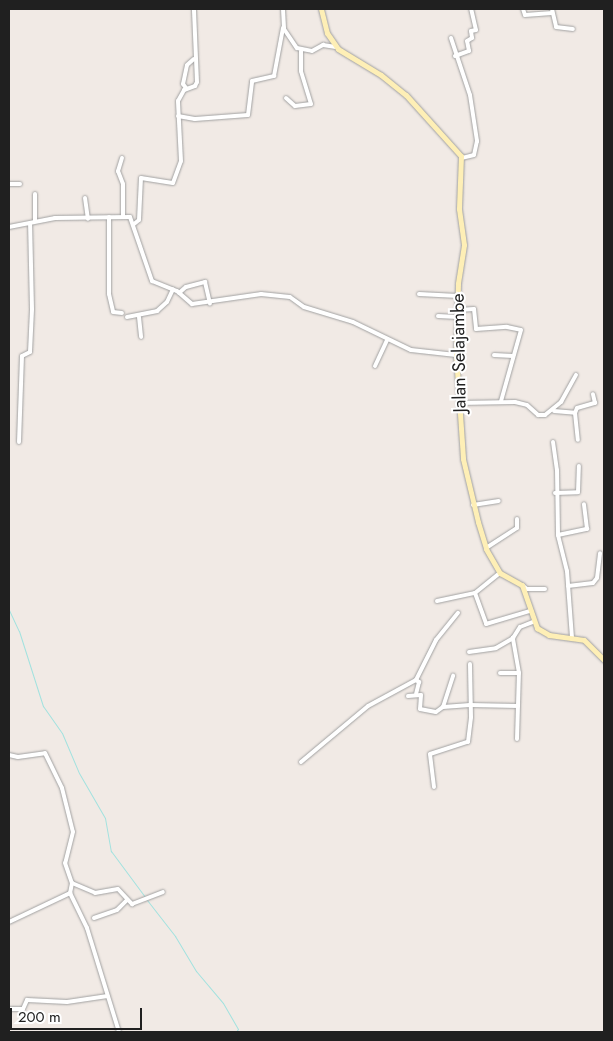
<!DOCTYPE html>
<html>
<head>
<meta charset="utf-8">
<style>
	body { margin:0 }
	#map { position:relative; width:613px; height:1041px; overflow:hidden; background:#f1eae5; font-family:Jost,sans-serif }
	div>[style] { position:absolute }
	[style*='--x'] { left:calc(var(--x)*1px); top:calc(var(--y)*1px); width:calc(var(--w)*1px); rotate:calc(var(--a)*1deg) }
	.stream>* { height:1px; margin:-0.5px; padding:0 0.5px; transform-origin:0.5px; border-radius:0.5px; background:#a2e2df }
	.roads { filter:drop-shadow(0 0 1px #a1a1a1) drop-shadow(0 0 1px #a1a1a1) }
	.street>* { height:4px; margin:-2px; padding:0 2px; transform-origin:2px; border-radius:2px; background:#fff }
	.secondary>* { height:5px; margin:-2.5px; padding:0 2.5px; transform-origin:2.5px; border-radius:2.5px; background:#feefb6 }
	span { translate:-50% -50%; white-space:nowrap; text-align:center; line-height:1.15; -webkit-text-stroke:4px #fff; paint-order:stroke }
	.street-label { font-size:18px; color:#202020 }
	.frame { position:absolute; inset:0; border:10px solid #202020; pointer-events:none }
	.scale { position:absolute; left:10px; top:1008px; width:132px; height:22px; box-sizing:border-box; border:2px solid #202020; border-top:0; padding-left:6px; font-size:15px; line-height:18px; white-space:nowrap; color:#202020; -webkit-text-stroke:4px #fff; paint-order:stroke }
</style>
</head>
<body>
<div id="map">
	<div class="stream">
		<i style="--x:9;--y:610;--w:23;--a:65"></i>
		<i style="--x:19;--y:631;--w:79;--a:72.3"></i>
		<i style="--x:43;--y:706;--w:33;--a:55"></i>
		<i style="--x:62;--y:733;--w:43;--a:67"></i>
		<i style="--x:79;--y:773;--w:52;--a:60"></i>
		<i style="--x:105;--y:818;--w:34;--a:80"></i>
		<i style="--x:111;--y:851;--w:57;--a:53.5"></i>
		<i style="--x:147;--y:900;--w:46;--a:52.1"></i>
		<i style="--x:175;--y:936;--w:41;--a:59"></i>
		<i style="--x:196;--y:971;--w:42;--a:49.8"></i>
		<i style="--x:223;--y:1003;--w:30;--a:60"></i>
		<i style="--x:238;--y:1029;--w:4;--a:124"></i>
	</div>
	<div class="roads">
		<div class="street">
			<i style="--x:283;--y:9;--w:20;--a:87"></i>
			<i style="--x:284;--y:29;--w:23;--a:56"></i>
			<i style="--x:297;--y:48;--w:15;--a:11"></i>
			<i style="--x:312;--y:51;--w:13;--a:-29"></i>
			<i style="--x:323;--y:45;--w:13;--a:9"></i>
			<i style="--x:523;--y:9;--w:6;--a:72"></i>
			<i style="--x:525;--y:15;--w:27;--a:-4"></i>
			<i style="--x:552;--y:9;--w:18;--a:77"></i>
			<i style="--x:556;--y:27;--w:17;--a:7"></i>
			<i style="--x:451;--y:38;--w:60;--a:71.6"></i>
			<i style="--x:470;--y:95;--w:47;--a:81.3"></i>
			<i style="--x:477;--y:141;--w:14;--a:102"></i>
			<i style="--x:474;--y:155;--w:12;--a:166"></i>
			<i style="--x:455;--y:56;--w:15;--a:-20"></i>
			<i style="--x:469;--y:51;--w:10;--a:-101"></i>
			<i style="--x:467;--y:41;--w:6;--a:-31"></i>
			<i style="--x:472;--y:38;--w:7;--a:-98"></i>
			<i style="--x:471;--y:31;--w:5;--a:-11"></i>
			<i style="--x:476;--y:30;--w:22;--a:-103"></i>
			<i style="--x:186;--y:88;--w:5;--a:-127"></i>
			<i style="--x:183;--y:84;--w:19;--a:-78"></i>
			<i style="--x:187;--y:65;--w:9;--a:-41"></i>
			<i style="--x:286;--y:98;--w:12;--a:42"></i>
			<i style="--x:295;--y:106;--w:16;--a:-7"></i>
			<i style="--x:311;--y:104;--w:34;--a:-107"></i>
			<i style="--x:301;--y:71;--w:20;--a:-90"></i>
			<i style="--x:178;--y:116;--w:17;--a:10"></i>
			<i style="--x:195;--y:119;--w:53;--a:-4.3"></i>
			<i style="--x:248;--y:115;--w:34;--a:-83"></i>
			<i style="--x:252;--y:81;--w:23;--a:-13"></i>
			<i style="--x:274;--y:76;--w:49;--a:-79.4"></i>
			<i style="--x:122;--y:158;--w:14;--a:107"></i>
			<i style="--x:118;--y:171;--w:14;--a:69"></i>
			<i style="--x:123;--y:184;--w:32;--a:90"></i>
			<i style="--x:9;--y:184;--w:11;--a:0"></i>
			<i style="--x:35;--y:194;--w:27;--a:90"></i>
			<i style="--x:85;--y:198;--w:21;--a:82"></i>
			<i style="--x:109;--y:217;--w:77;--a:90"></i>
			<i style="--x:109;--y:294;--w:18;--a:77"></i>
			<i style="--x:113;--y:312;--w:9;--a:6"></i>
			<i style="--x:134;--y:224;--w:6;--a:-39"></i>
			<i style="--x:139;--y:220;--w:42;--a:-87.3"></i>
			<i style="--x:141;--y:178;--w:32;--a:9"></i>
			<i style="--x:173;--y:183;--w:23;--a:-70"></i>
			<i style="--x:181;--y:161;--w:60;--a:-92.9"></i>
			<i style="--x:178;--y:101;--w:13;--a:-61"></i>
			<i style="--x:184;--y:90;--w:12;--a:-20"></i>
			<i style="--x:195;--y:86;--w:4;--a:-63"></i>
			<i style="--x:197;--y:82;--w:73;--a:-92.4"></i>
			<i style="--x:9;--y:227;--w:47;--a:-11.1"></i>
			<i style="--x:55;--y:218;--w:75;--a:-0.8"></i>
			<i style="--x:130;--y:217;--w:68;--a:71"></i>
			<i style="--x:152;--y:281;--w:27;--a:22"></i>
			<i style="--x:177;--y:291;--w:20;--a:41"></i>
			<i style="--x:192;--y:304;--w:70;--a:-8.2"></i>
			<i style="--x:261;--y:294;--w:29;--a:6"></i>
			<i style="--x:290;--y:297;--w:17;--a:36"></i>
			<i style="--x:304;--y:307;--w:51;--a:17"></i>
			<i style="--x:353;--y:322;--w:64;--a:25.8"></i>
			<i style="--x:411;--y:350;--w:45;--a:6.3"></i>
			<i style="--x:179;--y:293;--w:9;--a:-41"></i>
			<i style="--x:186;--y:287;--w:20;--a:-15"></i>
			<i style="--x:205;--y:282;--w:22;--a:77"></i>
			<i style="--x:419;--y:294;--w:39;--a:3"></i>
			<i style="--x:458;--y:310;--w:16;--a:-4"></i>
			<i style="--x:474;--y:309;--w:20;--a:84"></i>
			<i style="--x:476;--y:329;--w:31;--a:-4"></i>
			<i style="--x:507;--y:327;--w:14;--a:12"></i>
			<i style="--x:521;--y:330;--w:74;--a:105.7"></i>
			<i style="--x:438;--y:316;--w:19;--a:3"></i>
			<i style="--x:127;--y:317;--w:31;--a:-11"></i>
			<i style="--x:157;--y:311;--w:13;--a:-42"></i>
			<i style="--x:167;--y:302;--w:14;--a:-65"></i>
			<i style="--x:139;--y:317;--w:20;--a:84"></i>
			<i style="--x:494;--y:355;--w:19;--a:3"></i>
			<i style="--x:375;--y:366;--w:29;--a:-65"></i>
			<i style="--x:459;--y:403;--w:56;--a:-1"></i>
			<i style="--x:515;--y:402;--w:12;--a:14"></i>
			<i style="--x:527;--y:405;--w:15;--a:42"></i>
			<i style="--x:538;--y:415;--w:7;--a:0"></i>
			<i style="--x:545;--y:415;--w:21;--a:-39"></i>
			<i style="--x:561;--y:402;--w:31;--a:-61"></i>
			<i style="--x:554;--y:411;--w:21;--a:5"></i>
			<i style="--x:575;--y:413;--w:27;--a:84"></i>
			<i style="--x:575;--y:413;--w:5;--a:-68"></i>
			<i style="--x:577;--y:408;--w:19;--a:-16"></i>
			<i style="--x:595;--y:403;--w:9;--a:-103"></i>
			<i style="--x:19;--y:442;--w:86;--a:-88"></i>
			<i style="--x:22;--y:356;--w:9;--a:-27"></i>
			<i style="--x:30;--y:352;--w:43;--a:-87.3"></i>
			<i style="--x:32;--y:309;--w:85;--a:-91.3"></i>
			<i style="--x:553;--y:442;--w:28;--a:82"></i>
			<i style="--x:557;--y:470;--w:65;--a:89.1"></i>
			<i style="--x:558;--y:535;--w:37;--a:76"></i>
			<i style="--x:567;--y:571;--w:66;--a:85.7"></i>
			<i style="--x:555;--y:493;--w:23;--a:-2"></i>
			<i style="--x:578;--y:492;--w:26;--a:-88"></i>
			<i style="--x:473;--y:505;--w:26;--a:-9"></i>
			<i style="--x:558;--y:535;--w:30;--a:-12"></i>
			<i style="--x:587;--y:529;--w:25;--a:-97"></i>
			<i style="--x:486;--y:548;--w:37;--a:-33"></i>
			<i style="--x:517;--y:528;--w:9;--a:-90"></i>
			<i style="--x:522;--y:585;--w:6;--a:39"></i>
			<i style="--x:527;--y:589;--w:18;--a:0"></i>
			<i style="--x:568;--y:586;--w:25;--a:-7"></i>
			<i style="--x:593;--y:583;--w:6;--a:-51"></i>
			<i style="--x:597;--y:578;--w:25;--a:-83"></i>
			<i style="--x:475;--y:593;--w:33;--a:70"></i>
			<i style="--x:486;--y:624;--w:46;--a:-16.5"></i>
			<i style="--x:437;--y:601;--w:39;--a:-12"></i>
			<i style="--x:475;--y:593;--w:32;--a:-39"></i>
			<i style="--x:469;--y:652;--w:27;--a:-8"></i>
			<i style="--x:496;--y:648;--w:20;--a:-30"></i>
			<i style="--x:500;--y:673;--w:19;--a:0"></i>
			<i style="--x:416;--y:680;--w:4;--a:34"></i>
			<i style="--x:419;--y:682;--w:12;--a:104"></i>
			<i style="--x:408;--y:696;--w:13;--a:-4"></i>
			<i style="--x:421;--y:695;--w:14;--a:94"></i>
			<i style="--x:420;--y:709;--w:16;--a:11"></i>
			<i style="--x:436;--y:712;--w:9;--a:-36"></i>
			<i style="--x:443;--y:707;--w:27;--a:-4"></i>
			<i style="--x:470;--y:705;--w:48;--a:1.2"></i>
			<i style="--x:443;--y:707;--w:33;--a:-72"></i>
			<i style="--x:517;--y:739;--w:66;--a:-88.3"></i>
			<i style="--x:519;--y:673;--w:36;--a:-100"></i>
			<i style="--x:513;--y:638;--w:13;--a:-58"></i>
			<i style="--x:520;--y:627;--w:14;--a:-21"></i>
			<i style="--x:9;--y:755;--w:9;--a:13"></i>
			<i style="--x:18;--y:757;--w:27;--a:-8"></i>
			<i style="--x:45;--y:753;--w:39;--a:64"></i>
			<i style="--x:62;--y:788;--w:45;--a:76"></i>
			<i style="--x:73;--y:832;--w:32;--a:104"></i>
			<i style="--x:65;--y:863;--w:21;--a:71"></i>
			<i style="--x:72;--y:883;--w:10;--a:101"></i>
			<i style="--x:70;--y:893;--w:39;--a:64"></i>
			<i style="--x:87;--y:928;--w:109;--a:72.9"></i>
			<i style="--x:301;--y:762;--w:87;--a:-39.9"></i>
			<i style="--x:368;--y:706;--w:55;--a:-28.4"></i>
			<i style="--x:416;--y:680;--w:45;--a:-63.4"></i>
			<i style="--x:436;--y:640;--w:35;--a:-51"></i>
			<i style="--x:434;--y:787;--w:33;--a:-97"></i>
			<i style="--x:430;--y:754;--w:40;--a:-18"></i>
			<i style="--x:468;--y:742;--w:25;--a:-83"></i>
			<i style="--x:471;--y:717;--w:53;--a:-91.1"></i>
			<i style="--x:72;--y:883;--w:25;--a:23"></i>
			<i style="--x:95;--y:893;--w:23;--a:-10"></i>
			<i style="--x:118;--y:889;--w:21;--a:47"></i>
			<i style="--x:132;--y:904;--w:33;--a:-21"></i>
			<i style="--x:94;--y:918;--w:24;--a:-19"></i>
			<i style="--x:117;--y:910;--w:14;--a:-45"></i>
			<i style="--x:9;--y:922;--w:68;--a:-25.4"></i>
			<i style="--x:9;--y:1009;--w:14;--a:0"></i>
			<i style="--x:23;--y:1009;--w:10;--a:-66"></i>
			<i style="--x:27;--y:1000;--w:40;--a:2.9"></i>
			<i style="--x:67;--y:1002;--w:41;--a:-8.3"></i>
		</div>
		<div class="secondary">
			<i style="--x:321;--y:9;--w:25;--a:76"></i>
			<i style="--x:327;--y:33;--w:19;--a:55"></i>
			<i style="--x:338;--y:49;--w:50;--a:31.2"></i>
			<i style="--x:381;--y:75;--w:32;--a:39"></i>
			<i style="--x:406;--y:95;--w:82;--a:48"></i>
			<i style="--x:461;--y:156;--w:53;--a:92.2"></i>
			<i style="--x:459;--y:209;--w:36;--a:82"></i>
			<i style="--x:464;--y:245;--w:39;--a:99"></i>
			<i style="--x:458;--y:284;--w:71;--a:91.6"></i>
			<i style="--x:456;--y:355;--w:104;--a:86.1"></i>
			<i style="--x:463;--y:459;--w:65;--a:76.6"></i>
			<i style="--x:478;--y:522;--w:28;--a:73"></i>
			<i style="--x:486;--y:549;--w:28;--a:60"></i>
			<i style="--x:500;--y:573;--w:25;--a:29"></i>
			<i style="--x:522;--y:585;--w:46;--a:70.8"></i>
			<i style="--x:537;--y:628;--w:14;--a:30"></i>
			<i style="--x:549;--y:635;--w:35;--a:8"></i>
			<i style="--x:584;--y:640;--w:28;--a:45"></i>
		</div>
	</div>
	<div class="street-label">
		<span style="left:459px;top:353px;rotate:-91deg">Jalan Selajambe</span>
	</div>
	<div class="frame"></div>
	<div class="scale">200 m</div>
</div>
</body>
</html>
